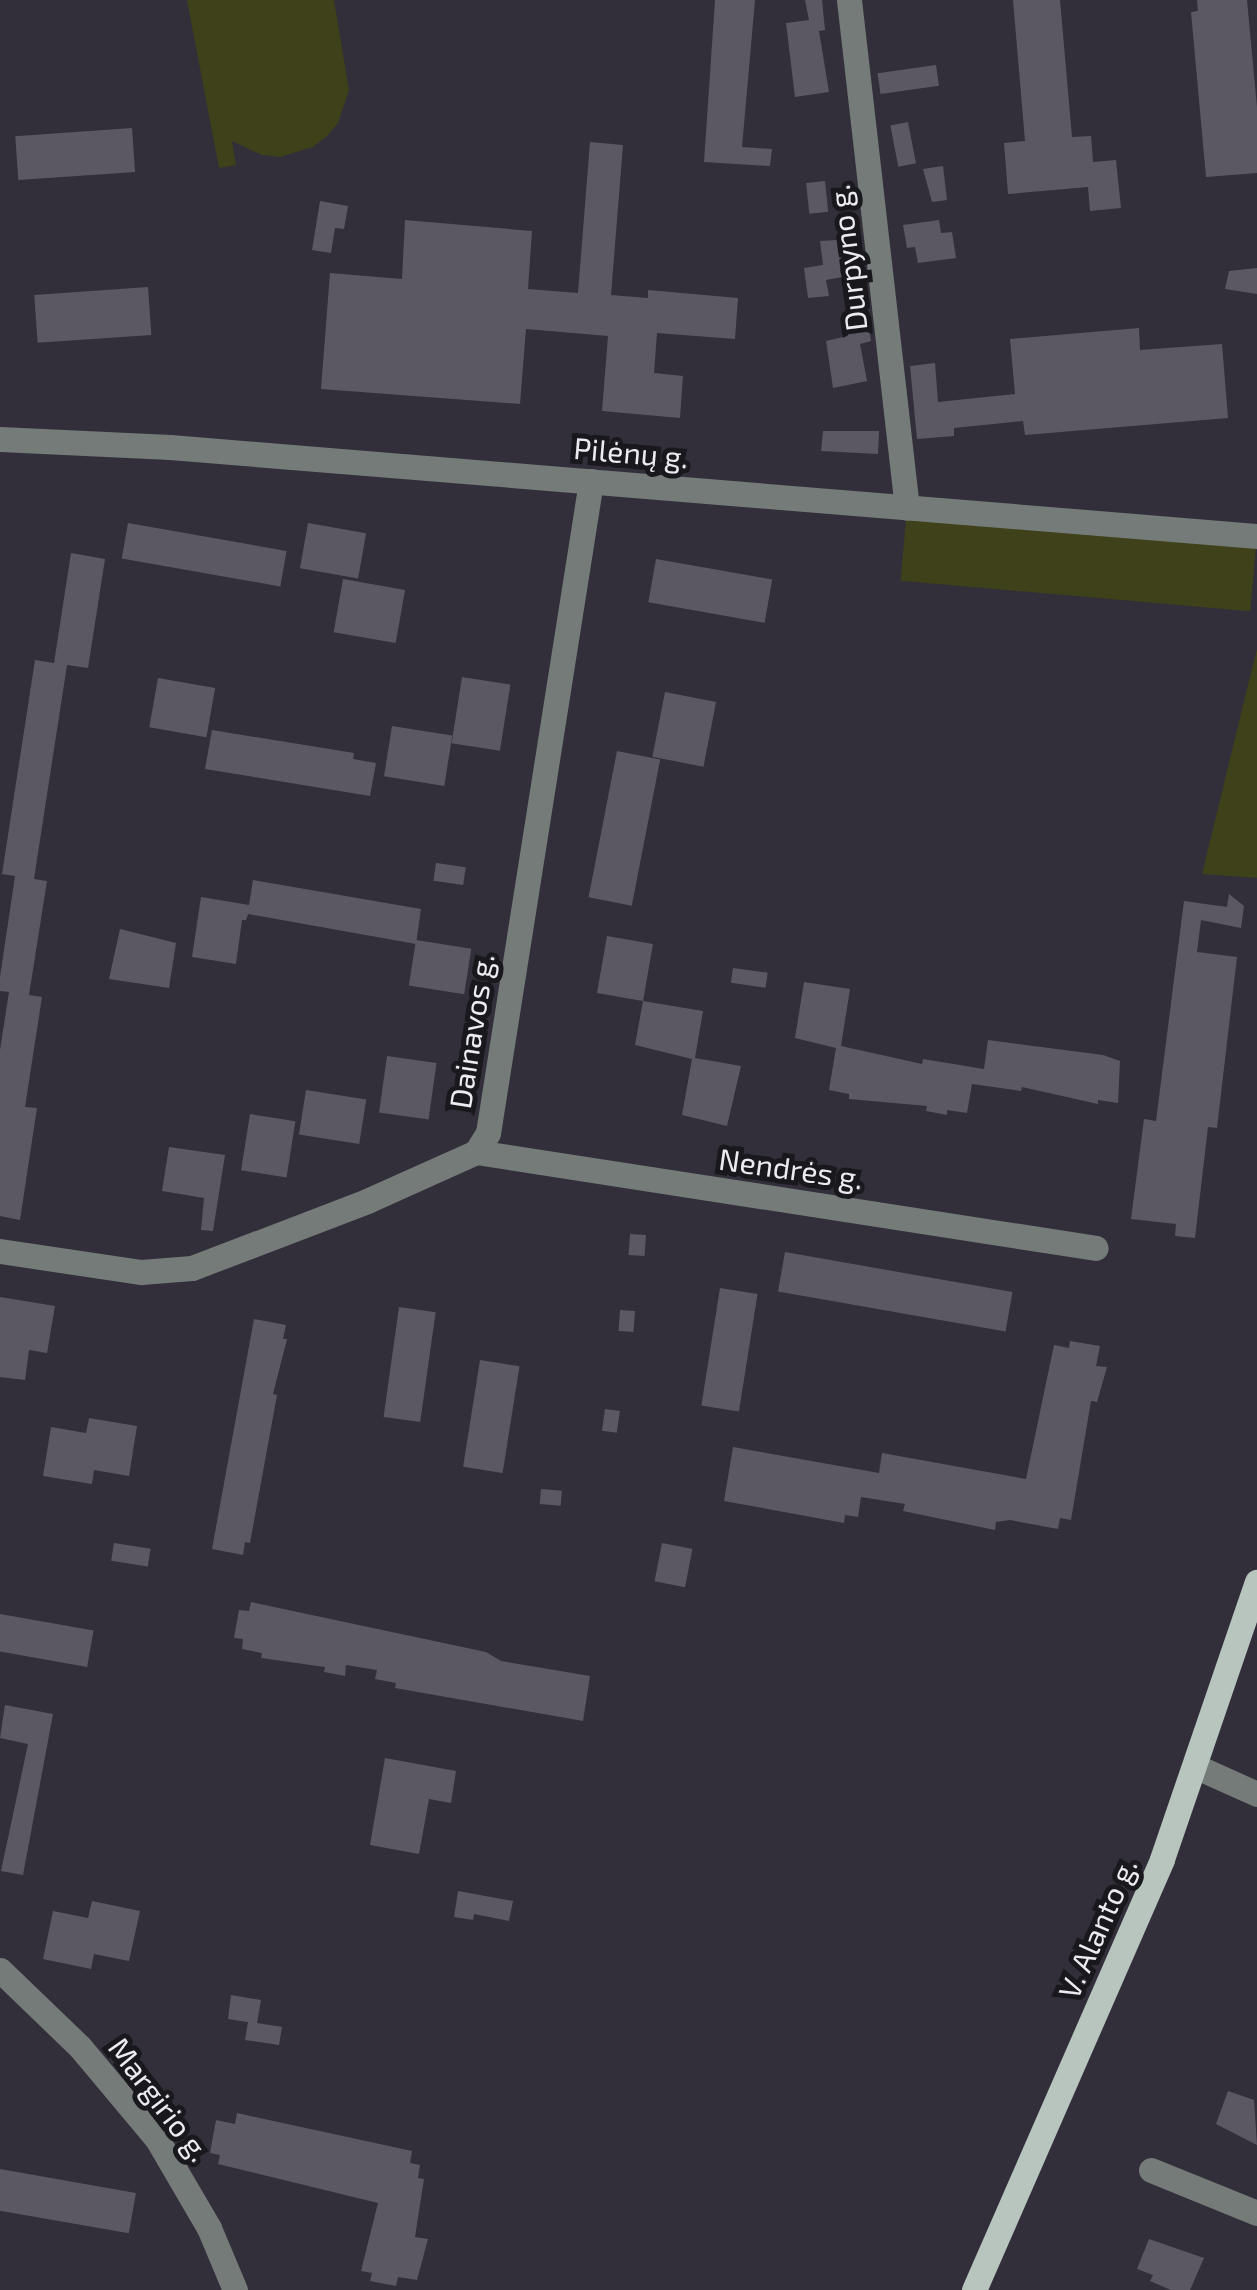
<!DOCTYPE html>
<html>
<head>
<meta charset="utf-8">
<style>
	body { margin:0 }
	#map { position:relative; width:1257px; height:2290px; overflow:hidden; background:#322f3a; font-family:"Exo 2",sans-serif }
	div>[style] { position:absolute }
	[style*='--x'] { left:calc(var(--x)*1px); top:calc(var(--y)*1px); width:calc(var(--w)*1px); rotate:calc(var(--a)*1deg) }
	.green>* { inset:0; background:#3e411a; transform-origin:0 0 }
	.building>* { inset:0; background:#5b5864; transform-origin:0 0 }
	.minor>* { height:25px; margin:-12.5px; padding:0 12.5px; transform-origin:12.5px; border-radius:12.5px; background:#757b78 }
	.major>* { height:25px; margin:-12.5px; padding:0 12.5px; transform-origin:12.5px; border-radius:12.5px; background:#b8c5bf }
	span { translate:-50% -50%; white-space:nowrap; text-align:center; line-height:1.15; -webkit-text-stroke:10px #19181d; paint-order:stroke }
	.street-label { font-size:30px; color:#ecebf2 }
</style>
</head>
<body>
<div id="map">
	<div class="green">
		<i style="clip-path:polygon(187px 0,334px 0,349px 90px,338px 123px,327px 136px,313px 147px,280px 157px,262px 155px,232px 141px,236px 165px,219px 168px)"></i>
		<i style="left:907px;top:508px;width:351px;height:73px;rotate:5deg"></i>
		<i style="clip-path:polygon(1257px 649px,1257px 878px,1202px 874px,1246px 693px)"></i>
	</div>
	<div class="building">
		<i style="clip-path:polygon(715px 0,755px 0,742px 147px,772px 149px,770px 166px,704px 162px)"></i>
		<i style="clip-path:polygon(805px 0,822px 0,825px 30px,819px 31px,829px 92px,795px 97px,786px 23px,809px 20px)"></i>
		<i style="clip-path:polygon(1013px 0,1060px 0,1072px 137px,1091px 136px,1093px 162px,1116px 160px,1121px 208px,1090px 211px,1088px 187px,1008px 194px,1004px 143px,1025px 141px)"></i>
		<i style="clip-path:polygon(1197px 0,1247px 0,1257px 107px,1257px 173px,1206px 177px,1191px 12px,1198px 11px)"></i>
		<i style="left:936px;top:65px;width:21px;height:59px;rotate:82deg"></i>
		<i style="left:908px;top:122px;width:42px;height:18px;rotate:79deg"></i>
		<i style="left:132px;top:128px;width:44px;height:117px;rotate:86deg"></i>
		<i style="clip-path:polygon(590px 142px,623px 145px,611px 295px,648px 298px,648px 290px,738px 298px,735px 339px,657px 333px,654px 373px,683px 376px,680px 418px,602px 411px,608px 336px,526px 329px,520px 404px,321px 389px,330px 273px,402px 279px,405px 220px,532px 231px,528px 289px,578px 293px)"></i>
		<i style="clip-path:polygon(943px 166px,947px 200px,932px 202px,923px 169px)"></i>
		<i style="left:825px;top:181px;width:31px;height:19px;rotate:84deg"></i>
		<i style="clip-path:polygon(320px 201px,348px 206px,344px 229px,335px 228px,331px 253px,312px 250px)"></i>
		<i style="clip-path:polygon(939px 220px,941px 233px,952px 232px,956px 258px,918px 263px,915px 247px,907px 248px,903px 225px)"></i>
		<i style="clip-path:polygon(852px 239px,858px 274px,826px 280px,829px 296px,808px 298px,804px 268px,823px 265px,820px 241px)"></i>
		<i style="clip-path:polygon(1257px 268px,1257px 294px,1225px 289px,1229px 271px)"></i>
		<i style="left:148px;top:287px;width:48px;height:114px;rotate:86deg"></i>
		<i style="clip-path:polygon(868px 321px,871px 341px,860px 344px,867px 381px,833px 388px,826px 341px,848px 336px,846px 324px)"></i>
		<i style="clip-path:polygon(1139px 328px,1140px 350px,1222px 344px,1228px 418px,1025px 435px,1023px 421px,954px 428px,954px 436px,917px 439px,910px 366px,935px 363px,938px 402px,1015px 394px,1010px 339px)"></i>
		<i style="clip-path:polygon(823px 431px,879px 431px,878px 454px,821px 451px)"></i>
		<i style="left:128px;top:523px;width:161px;height:36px;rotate:10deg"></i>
		<i style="left:308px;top:523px;width:59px;height:46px;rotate:10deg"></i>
		<i style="clip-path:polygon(71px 553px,105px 559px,88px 668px,67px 665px,34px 879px,47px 881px,29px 995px,42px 997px,25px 1107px,37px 1108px,20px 1220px,0 1216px,0 1050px,9px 992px,0 991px,0 977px,15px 876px,2px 874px,35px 660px,54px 663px)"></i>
		<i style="left:656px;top:559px;width:118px;height:44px;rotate:10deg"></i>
		<i style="left:343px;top:579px;width:63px;height:54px;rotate:10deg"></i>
		<i style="left:462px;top:677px;width:49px;height:67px;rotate:9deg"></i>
		<i style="left:158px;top:678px;width:58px;height:50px;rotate:10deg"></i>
		<i style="left:665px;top:692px;width:52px;height:66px;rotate:11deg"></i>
		<i style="left:392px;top:726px;width:61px;height:51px;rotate:9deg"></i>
		<i style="clip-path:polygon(212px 730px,354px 753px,353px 759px,376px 763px,370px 796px,205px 769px)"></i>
		<i style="left:617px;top:751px;width:44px;height:149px;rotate:11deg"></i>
		<i style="left:436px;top:863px;width:30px;height:18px;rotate:8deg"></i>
		<i style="clip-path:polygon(253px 880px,421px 909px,416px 944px,248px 914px,246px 920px,242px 920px,236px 964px,192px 957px,201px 897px,249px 905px)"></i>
		<i style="clip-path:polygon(1229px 894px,1244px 906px,1241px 928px,1201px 920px,1197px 952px,1237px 957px,1217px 1128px,1208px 1127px,1195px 1238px,1175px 1236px,1176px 1224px,1131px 1219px,1144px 1119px,1156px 1121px,1184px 901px,1227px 907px)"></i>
		<i style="clip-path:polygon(120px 929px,176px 943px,169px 988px,109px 979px)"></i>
		<i style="clip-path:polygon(607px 936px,653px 944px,643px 1001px,703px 1011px,695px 1058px,741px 1066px,727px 1126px,682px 1115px,692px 1059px,635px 1045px,643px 1001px,597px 993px)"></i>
		<i style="left:416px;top:940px;width:56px;height:46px;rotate:9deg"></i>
		<i style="left:733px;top:968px;width:35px;height:15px;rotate:8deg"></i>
		<i style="clip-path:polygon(804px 982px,850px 989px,841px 1046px,922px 1064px,923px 1059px,984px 1069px,988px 1040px,1103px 1055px,1120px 1061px,1118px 1103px,1098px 1100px,1098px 1104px,1022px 1087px,1021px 1091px,972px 1084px,967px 1113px,947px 1110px,947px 1115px,926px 1111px,927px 1106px,849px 1099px,849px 1094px,829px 1090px,836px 1048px,795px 1038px)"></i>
		<i style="left:387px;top:1056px;width:50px;height:57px;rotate:8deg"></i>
		<i style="left:306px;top:1090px;width:61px;height:45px;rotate:9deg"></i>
		<i style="left:250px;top:1114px;width:46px;height:57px;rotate:9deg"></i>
		<i style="clip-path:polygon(169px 1147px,225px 1155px,213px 1231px,201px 1230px,204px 1198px,162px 1191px)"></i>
		<i style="left:630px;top:1234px;width:16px;height:21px;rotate:4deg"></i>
		<i style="left:785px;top:1252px;width:231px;height:40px;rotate:10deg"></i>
		<i style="left:720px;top:1288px;width:38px;height:119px;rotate:9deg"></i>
		<i style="clip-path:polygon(0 1297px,55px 1306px,47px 1353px,29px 1350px,25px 1380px,0 1377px)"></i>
		<i style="left:399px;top:1307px;width:37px;height:111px;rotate:8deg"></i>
		<i style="left:620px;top:1310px;width:15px;height:21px;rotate:4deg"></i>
		<i style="clip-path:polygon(254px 1319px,286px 1325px,283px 1339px,287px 1339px,273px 1394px,277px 1395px,250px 1543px,245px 1542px,243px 1555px,212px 1549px)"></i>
		<i style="clip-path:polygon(1070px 1341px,1100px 1346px,1096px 1366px,1107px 1367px,1097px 1402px,1091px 1401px,1071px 1520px,1060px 1518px,1058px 1529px,1010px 1520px,996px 1522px,995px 1530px,903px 1511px,905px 1504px,861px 1497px,858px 1517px,845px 1515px,844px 1523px,724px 1501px,733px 1447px,879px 1473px,882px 1453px,1026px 1479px,1054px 1345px,1069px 1348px)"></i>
		<i style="left:480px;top:1360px;width:40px;height:108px;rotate:9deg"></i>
		<i style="left:605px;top:1409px;width:15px;height:22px;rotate:8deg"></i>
		<i style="clip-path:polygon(89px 1418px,137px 1426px,129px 1476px,94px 1470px,92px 1484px,43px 1476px,51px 1427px,86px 1433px)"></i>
		<i style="left:541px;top:1489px;width:21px;height:15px;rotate:5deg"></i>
		<i style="left:114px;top:1543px;width:37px;height:18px;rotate:9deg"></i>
		<i style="left:662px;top:1543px;width:31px;height:39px;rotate:11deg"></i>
		<i style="clip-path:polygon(251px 1602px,486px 1652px,501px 1661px,590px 1676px,583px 1721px,395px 1688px,396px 1683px,375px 1679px,377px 1670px,346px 1665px,345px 1676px,324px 1672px,325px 1667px,261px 1658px,262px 1653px,242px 1649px,243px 1639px,234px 1638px,239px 1610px,249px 1611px)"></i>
		<i style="left:0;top:1614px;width:95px;height:37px;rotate:10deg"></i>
		<i style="clip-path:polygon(5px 1705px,53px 1714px,23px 1875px,1px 1871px,28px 1744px,0 1738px)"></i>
		<i style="clip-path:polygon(385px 1758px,456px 1771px,451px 1803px,429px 1799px,419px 1854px,370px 1845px)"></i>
		<i style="clip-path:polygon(458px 1891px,513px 1901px,509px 1921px,474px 1914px,473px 1920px,454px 1917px)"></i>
		<i style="clip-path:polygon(92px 1901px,140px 1911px,129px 1961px,94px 1954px,91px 1969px,43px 1959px,53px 1911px,88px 1918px)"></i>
		<i style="clip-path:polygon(231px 1995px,261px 2000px,257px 2023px,282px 2027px,279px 2045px,245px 2040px,248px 2022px,253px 2023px,228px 2019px)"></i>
		<i style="clip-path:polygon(1228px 2091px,1254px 2100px,1257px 2145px,1216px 2124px)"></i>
		<i style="clip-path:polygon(237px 2113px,412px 2151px,410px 2163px,420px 2165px,418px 2178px,424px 2179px,415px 2237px,428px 2239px,417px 2280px,398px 2277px,396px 2286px,370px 2281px,372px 2273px,361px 2271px,378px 2203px,218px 2164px,220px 2155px,210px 2153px,216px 2120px,235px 2124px)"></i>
		<i style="left:0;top:2169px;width:138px;height:41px;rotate:10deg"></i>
		<i style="clip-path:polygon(1149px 2239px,1204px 2258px,1190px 2290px,1171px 2290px,1150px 2281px,1153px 2275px,1137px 2269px)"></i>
	</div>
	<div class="minor">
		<i style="--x:849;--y:0;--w:511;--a:83.49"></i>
		<i style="--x:0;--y:439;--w:170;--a:2.7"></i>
		<i style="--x:170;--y:447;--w:1091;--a:4.68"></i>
		<i style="--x:476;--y:1152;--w:627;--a:8.8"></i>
		<i style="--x:0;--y:1251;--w:143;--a:8.5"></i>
		<i style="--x:141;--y:1272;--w:51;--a:-4.5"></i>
		<i style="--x:192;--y:1268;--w:187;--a:-20.9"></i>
		<i style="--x:367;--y:1201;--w:120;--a:-24.2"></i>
		<i style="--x:476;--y:1152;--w:22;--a:-58"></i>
		<i style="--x:488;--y:1133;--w:660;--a:-81.02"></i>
		<i style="--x:1197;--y:1767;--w:66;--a:24.2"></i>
		<i style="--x:0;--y:1970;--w:111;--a:43.9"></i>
		<i style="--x:80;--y:2047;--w:120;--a:50.1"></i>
		<i style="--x:157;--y:2139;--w:103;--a:59.7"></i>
		<i style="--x:209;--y:2228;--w:67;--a:67.2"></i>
		<i style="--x:1151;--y:2170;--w:114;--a:22.1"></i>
	</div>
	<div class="major">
		<i style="--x:974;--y:2290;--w:470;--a:-66.4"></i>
		<i style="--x:1162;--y:1859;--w:293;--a:-71.1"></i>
	</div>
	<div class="street-label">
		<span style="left:847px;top:258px;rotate:-97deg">Durpyno g.</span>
		<span style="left:631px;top:452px;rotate:5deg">Pilėnų g.</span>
		<span style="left:471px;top:1031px;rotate:-81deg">Dainavos g.</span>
		<span style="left:791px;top:1168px;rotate:8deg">Nendrės g.</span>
		<span style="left:1097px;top:1928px;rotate:-66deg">V. Alanto g.</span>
		<span style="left:160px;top:2099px;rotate:53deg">Margirio g.</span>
	</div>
</div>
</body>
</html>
